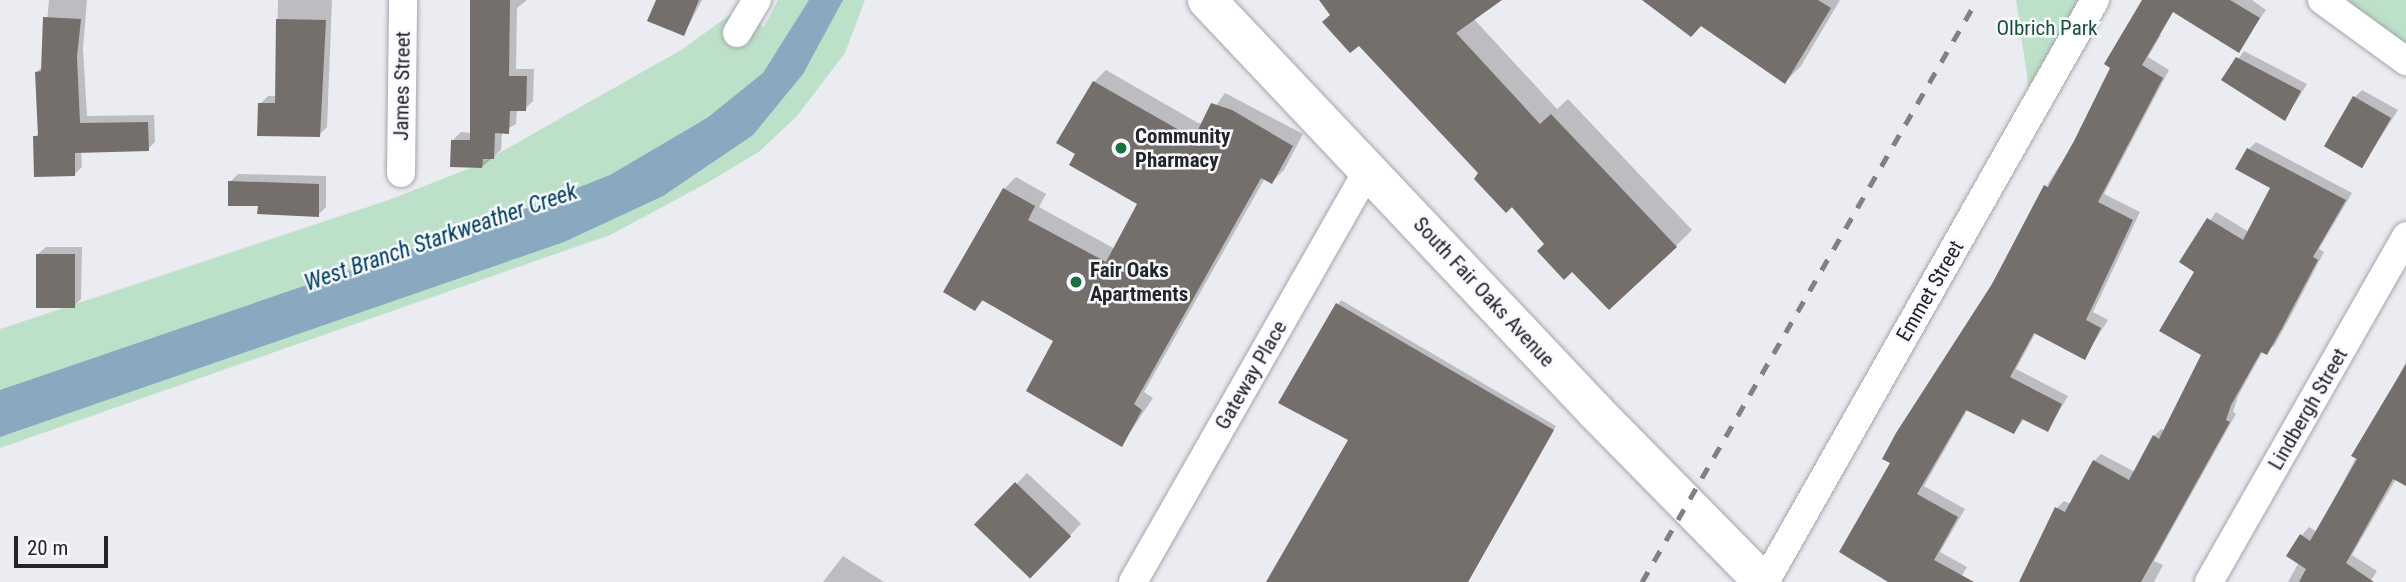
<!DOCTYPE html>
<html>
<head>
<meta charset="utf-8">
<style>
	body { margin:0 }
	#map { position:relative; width:2406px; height:582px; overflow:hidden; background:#ebecf2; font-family:"Roboto Condensed",sans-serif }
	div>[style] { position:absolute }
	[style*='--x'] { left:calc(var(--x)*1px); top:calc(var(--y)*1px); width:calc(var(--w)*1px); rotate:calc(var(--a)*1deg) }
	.green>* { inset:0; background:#bde0c9 }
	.water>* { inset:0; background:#89a9c0 }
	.shadow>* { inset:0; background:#0003; transform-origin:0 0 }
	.building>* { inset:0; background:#756f6c; transform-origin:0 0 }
	.roads { filter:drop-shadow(0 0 2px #a3a5aa) drop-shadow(0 0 2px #a3a5aa) }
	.street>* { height:28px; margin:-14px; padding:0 14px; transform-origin:14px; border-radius:14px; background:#fff }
	.secondary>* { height:38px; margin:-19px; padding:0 19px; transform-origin:19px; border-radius:19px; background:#fff }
	.rail>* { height:5px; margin-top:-2.5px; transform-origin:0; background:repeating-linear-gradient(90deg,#808185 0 12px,transparent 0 24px) }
	.dots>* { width:19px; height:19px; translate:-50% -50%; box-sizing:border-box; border:4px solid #f8faff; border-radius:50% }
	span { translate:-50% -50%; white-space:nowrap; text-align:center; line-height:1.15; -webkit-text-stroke:5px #f8faff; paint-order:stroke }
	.park-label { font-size:21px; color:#195133 }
	.street-label { font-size:21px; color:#232426 }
	.poi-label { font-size:21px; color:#232426; font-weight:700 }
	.left { translate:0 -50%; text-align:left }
	.water-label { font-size:23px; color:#003d5c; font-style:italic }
	.scale { position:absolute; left:14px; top:536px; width:94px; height:32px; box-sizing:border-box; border:4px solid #232426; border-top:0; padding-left:9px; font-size:21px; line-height:24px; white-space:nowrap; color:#232426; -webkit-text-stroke:5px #f8faff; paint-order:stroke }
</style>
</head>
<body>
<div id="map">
	<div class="green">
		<i style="clip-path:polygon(778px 0,865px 0,845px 53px,797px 116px,760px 151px,707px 183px,610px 235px,0 448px,0 329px,386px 201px,478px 165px,681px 50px,734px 12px,764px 27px)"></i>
		<i style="clip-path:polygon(2016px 0,2095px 0,2032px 110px)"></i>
		<i style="clip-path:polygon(2322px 0,2406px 0,2406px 61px)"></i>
	</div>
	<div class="water">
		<i style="clip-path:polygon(809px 0,843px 0,803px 74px,753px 135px,663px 196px,564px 242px,0 437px,0 390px,497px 220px,610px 175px,707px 118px,763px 73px)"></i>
	</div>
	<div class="shadow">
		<i style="clip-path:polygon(49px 0,87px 0,83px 48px,87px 116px,154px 115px,155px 142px,148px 149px,81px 151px,82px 167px,74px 175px,35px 137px,40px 132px,37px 72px,43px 66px)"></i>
		<i style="clip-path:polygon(278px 0,332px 0,327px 127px,319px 135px,260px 104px,268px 96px,276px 96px)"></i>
		<i style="clip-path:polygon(472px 0,527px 0,517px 8px,516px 69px,534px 69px,533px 101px,525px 109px,517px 109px,516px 124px,502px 132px,501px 150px,482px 167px,453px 140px,461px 132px,472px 133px)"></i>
		<i style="clip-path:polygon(657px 0,702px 0,684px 34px)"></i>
		<i style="clip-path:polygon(1330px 0,1499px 0,1473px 18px,1557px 109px,1568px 99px,1692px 230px,1676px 246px,1546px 244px,1332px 16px)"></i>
		<i style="clip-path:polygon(1665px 0,1840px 0,1801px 66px,1785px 82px)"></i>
		<i style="clip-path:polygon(2160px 0,2252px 0,2266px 10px,2238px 50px)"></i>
		<i style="clip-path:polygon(2135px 20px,2161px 35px,2148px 57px,2169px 70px,2104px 194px,2140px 212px,2093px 312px,2108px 320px,2084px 358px,2036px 332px,2016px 369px,2068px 396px,2048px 430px,2025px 418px,2014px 432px,1968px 409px,1924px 486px,1965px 509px,1940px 552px,1967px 567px,1958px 582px,1892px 582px,1841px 552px,2046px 188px,2056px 190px,2047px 185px,2075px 142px)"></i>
		<i style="clip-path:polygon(2244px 51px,2307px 84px,2285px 119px,2223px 80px)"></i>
		<i style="clip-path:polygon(1106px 70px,1198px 123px,1203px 124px,1225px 93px,1303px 134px,1284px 170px,1272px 182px,1265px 178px,1144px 392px,1153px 398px,1122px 444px,1056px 340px,985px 299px,975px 309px,1004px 189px,1016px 177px,1046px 194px,1039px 207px,1115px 249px,1139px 203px,1077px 153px,1094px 82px)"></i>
		<i style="clip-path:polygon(2362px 90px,2398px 110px,2361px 168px,2354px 98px)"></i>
		<i style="clip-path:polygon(2256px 142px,2352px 193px,2319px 249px,2324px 252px,2288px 321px,2274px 346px,2263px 351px,2238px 396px,2233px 412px,2236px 414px,2154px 561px,2163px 565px,2154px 582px,2026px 582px,2057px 508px,2064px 501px,2071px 504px,2094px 461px,2101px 454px,2135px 472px,2154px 436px,2161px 429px,2165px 431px,2203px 354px,2197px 271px,2182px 262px,2216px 212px,2249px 232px,2272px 187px,2249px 149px)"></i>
		<i style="clip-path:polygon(238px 174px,326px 176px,326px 207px,318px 215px,260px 204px,230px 182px)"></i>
		<i style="clip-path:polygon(46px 247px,82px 247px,81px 299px,73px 307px,38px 254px)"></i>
		<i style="clip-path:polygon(1341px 300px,1556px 426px,1468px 582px,1268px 582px,1350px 440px,1280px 403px)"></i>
		<i style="clip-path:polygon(2406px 362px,2406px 480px,2396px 479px,2352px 555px,2377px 571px,2370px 582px,2288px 582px,2299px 562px,2302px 535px,2309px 527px,2317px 532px)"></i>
		<i style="left:1027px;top:473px;width:74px;height:73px;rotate:43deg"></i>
		<i style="clip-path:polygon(843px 556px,884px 582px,823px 582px)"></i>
	</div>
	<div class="building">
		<i style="clip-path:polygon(470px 0,510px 0,509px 76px,527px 76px,526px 111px,510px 111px,509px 134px,495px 133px,494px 159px,483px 159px,482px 168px,450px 167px,451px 140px,470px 140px)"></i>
		<i style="clip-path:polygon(656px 0,699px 0,684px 36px,647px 21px)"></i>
		<i style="clip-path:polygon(1319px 0,1502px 0,1456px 33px,1540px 124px,1551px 114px,1677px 247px,1609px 310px,1572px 272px,1564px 280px,1537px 251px,1544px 244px,1512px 207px,1506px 213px,1474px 179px,1478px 173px,1359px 46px,1350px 53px,1322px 22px,1330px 15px)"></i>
		<i style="clip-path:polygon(1642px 0,1818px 0,1831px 8px,1785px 84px,1701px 26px,1691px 37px)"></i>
		<i style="clip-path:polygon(2142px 0,2230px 0,2260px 18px,2239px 53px,2173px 12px,2142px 65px,2163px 78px,2098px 202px,2133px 220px,2086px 320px,2101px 328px,2085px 360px,2034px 333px,2010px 377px,2062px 404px,2048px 432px,2022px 419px,2014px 434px,1966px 410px,1917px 494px,1958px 517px,1934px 560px,1974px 582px,1888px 582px,1839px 552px,1890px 463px,1882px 459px,1896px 433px,1992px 284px,2044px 185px,2048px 187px,2074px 141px,2110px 68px,2104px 64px)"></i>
		<i style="clip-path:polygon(43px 17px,81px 19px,77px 57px,80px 123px,148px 122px,149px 151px,75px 153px,75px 176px,34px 177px,33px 136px,38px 136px,35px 72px,41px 71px)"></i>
		<i style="clip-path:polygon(276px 19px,326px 20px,320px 137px,257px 136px,258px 103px,275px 103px)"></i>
		<i style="clip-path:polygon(2236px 57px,2301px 91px,2285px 121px,2221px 80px)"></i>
		<i style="clip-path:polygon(1093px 81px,1186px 134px,1195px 136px,1211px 103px,1232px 110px,1293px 146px,1272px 184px,1261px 178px,1134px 404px,1142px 410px,1122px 447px,1026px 391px,1053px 341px,982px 300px,975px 311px,943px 292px,1003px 188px,1035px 206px,1028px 220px,1106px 262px,1137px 204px,1069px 165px,1075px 154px,1056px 143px)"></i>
		<i style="left:2353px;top:96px;width:44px;height:58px;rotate:30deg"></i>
		<i style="clip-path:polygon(2247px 148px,2346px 200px,2313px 257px,2318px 260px,2281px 330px,2267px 355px,2261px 352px,2231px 405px,2226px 420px,2230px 422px,2141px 582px,2019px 582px,2055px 507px,2065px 512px,2093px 460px,2129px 480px,2153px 435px,2159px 439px,2201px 355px,2159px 331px,2194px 272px,2179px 262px,2207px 218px,2243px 240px,2270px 188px,2235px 169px)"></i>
		<i style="clip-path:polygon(228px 181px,319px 184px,319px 217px,257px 214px,258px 206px,228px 206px)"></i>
		<i style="left:36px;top:254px;width:39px;height:54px"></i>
		<i style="clip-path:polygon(1336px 303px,1554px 430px,1468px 582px,1266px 582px,1348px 440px,1278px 403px)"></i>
		<i style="clip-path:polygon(2406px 364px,2406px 486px,2393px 479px,2346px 563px,2374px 582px,2299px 582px,2306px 569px,2286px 556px,2300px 534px,2310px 541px,2357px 459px,2351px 456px)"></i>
		<i style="left:1015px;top:482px;width:78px;height:59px;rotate:44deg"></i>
	</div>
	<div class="roads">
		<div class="street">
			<i style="--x:2322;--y:0;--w:104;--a:36"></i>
			<i style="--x:737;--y:33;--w:39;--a:-59"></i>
			<i style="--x:401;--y:173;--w:173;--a:-89.3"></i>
			<i style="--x:1133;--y:582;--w:476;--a:-60.3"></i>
			<i style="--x:1765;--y:582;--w:669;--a:-60.45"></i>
			<i style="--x:2209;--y:582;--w:398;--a:-60.3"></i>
		</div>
		<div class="secondary">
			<i style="--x:1207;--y:0;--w:567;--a:46.64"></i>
			<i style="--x:1596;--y:412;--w:238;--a:45.5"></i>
		</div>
	</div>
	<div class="rail">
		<i style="--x:1642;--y:582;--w:672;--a:-60.08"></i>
	</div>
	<div class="dots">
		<i style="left:1121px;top:148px;background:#1a6f41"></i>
		<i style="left:1076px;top:282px;background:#1a6f41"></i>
	</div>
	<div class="park-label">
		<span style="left:2047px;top:28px">Olbrich Park</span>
	</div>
	<div class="street-label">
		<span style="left:402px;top:86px;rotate:-89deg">James Street</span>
		<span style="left:1930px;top:291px;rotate:-60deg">Emmet Street</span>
		<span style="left:1484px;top:292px;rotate:47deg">South Fair Oaks Avenue</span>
		<span style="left:1251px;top:375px;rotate:-60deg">Gateway Place</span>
		<span style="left:2308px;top:409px;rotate:-60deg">Lindbergh Street</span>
	</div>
	<div class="poi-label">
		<span class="left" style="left:1135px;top:148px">Community<br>Pharmacy</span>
		<span class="left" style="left:1090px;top:282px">Fair Oaks<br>Apartments</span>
	</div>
	<div class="water-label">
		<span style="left:441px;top:238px;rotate:-19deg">West Branch Starkweather Creek</span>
	</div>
	<div class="scale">20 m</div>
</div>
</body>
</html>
